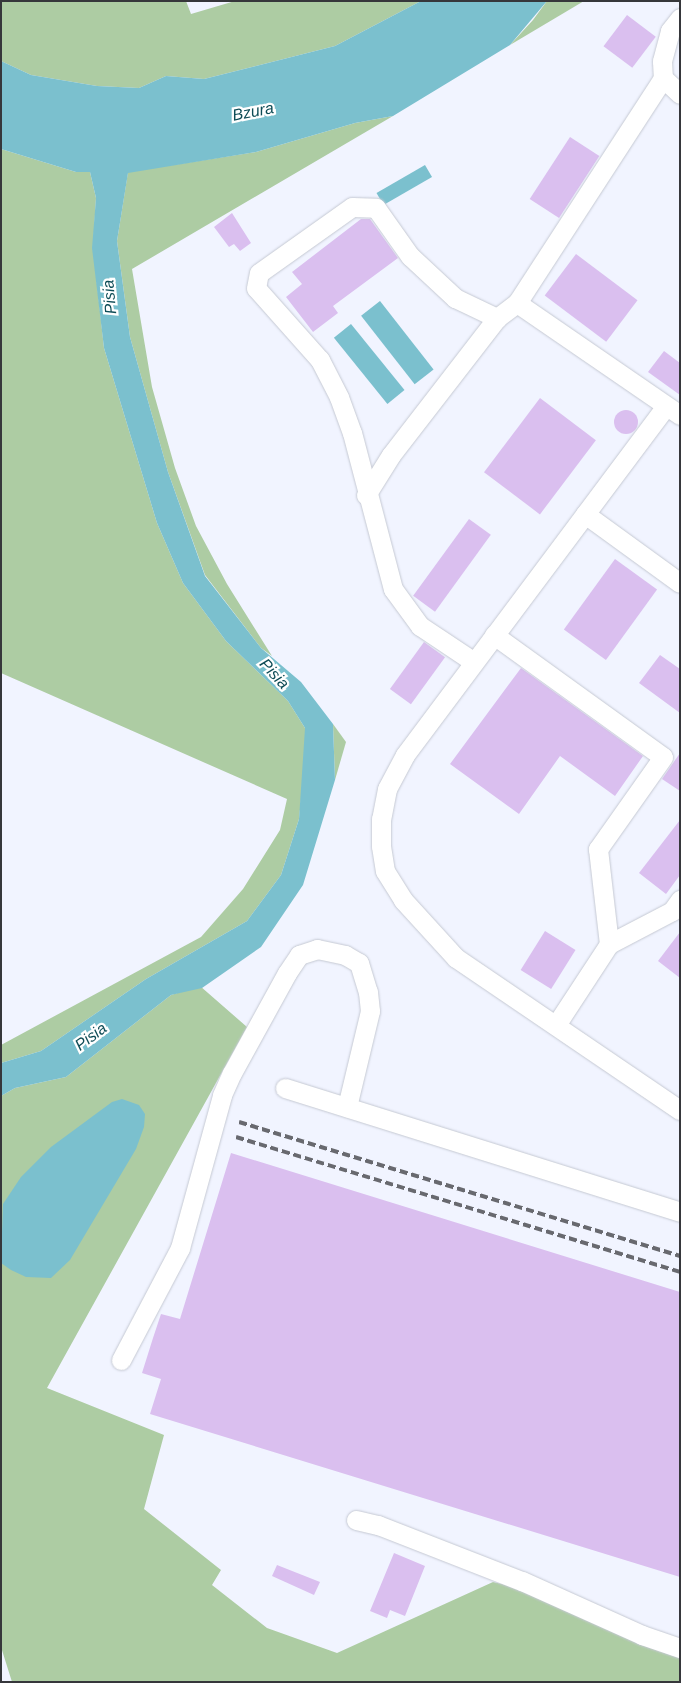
<!DOCTYPE html>
<html>
<head>
<meta charset="utf-8">
<style>
	body { margin:0 }
	#map { position:relative; width:681px; height:1683px; overflow:hidden; background:#f1f4ff; font-family:Arial,sans-serif }
	div>[style] { position:absolute }
	[style*='--x'] { left:calc(var(--x)*1px); top:calc(var(--y)*1px); width:calc(var(--w)*1px); rotate:calc(var(--a)*1deg) }
	.green>* { inset:0; background:#adcca3 }
	.water>* { inset:0; background:#7bc0ce; transform-origin:0 0 }
	.building>* { inset:0; background:#dabfef; transform-origin:0 0 }
	.round { border-radius:50% }
	.roads { filter:drop-shadow(0 0 1px #c5c9d3) drop-shadow(0 0 1px #c5c9d3) }
	.minor>* { height:19px; margin:-9.5px; padding:0 9.5px; transform-origin:9.5px; border-radius:9.5px; background:#fff }
	.rail>* { height:4px; margin-top:-2px; transform-origin:0; background:repeating-linear-gradient(90deg,#68696f 0 8px,transparent 0 12px) }
	span { translate:-50% -50%; white-space:nowrap; text-align:center; line-height:1.15; -webkit-text-stroke:4.5px #fff; paint-order:stroke }
	.water-label { font-size:16px; color:#0e4c56; font-style:italic }
	.frame { position:absolute; inset:0; border:2px solid #36373b; pointer-events:none }
</style>
</head>
<body>
<div id="map">
	<div class="green">
		<i style="clip-path:polygon(1px 1px,186px 1px,191px 14px,235px 1px,421px 1px,335px 46px,204px 79px,166px 76px,139px 88px,97px 86px,31px 75px,1px 61px)"></i>
		<i style="clip-path:polygon(547px 1px,584px 1px,510px 45px,533px 20px)"></i>
		<i style="clip-path:polygon(393px 116px,132px 269px,152px 387px,175px 468px,196px 526px,227px 584px,272px 656px,261px 648px,205px 575px,168px 472px,130px 337px,117px 241px,128px 172px,256px 152px,355px 123px)"></i>
		<i style="clip-path:polygon(1px 149px,76px 172px,90px 172px,96px 198px,93px 248px,104px 348px,157px 523px,183px 583px,226px 641px,288px 701px,305px 728px,305px 760px,299px 819px,281px 875px,247px 921px,146px 979px,41px 1051px,1px 1063px,1px 1045px,201px 937px,243px 889px,280px 830px,287px 799px,1px 673px)"></i>
		<i style="clip-path:polygon(333px 724px,346px 742px,335px 780px)"></i>
		<i style="clip-path:polygon(200px 986px,247px 1027px,47px 1388px,164px 1435px,144px 1509px,221px 1570px,212px 1585px,267px 1628px,337px 1653px,493px 1582px,516px 1587px,648px 1647px,680px 1658px,680px 1682px,12px 1682px,1px 1647px,1px 1096px,15px 1088px,66px 1077px,171px 995px)"></i>
	</div>
	<div class="water">
		<i style="clip-path:polygon(421px 1px,547px 1px,510px 45px,393px 116px,355px 123px,256px 152px,128px 173px,117px 241px,130px 337px,168px 472px,205px 576px,261px 648px,301px 682px,333px 724px,335px 780px,303px 885px,261px 947px,202px 988px,171px 995px,66px 1077px,15px 1088px,1px 1096px,1px 1063px,41px 1051px,146px 979px,247px 921px,281px 875px,299px 819px,305px 728px,288px 701px,226px 641px,183px 583px,157px 523px,104px 348px,92px 248px,96px 198px,90px 172px,76px 172px,1px 149px,1px 61px,31px 75px,97px 86px,139px 88px,166px 76px,204px 79px,335px 46px)"></i>
		<i style="left:425px;top:165px;width:14px;height:56px;rotate:60deg"></i>
		<i style="left:380px;top:301px;width:87px;height:24px;rotate:52deg"></i>
		<i style="left:351px;top:324px;width:85px;height:22px;rotate:51deg"></i>
		<i style="clip-path:polygon(122px 1099px,139px 1105px,145px 1114px,144px 1127px,136px 1149px,70px 1260px,51px 1278px,26px 1277px,11px 1270px,1px 1263px,3px 1204px,21px 1177px,51px 1147px,112px 1102px)"></i>
	</div>
	<div class="building">
		<i style="left:627px;top:15px;width:36px;height:39px;rotate:37deg"></i>
		<i style="left:570px;top:137px;width:35px;height:74px;rotate:33deg"></i>
		<i style="clip-path:polygon(232px 213px,251px 243px,240px 251px,234px 244px,229px 247px,214px 227px)"></i>
		<i style="clip-path:polygon(361px 219px,370px 219px,398px 258px,333px 306px,338px 313px,313px 332px,286px 297px,302px 284px,292px 272px)"></i>
		<i style="left:576px;top:254px;width:77px;height:52px;rotate:37deg"></i>
		<i style="clip-path:polygon(664px 351px,680px 363px,680px 395px,648px 372px)"></i>
		<i style="left:540px;top:398px;width:70px;height:93px;rotate:37deg"></i>
		<i class="round" style="left:614px;top:410px;width:24px;height:24px"></i>
		<i style="left:469px;top:519px;width:27px;height:95px;rotate:36deg"></i>
		<i style="left:615px;top:559px;width:52px;height:87px;rotate:36deg"></i>
		<i style="left:424px;top:642px;width:26px;height:58px;rotate:36deg"></i>
		<i style="clip-path:polygon(660px 655px,680px 669px,680px 713px,639px 683px)"></i>
		<i style="clip-path:polygon(521px 668px,643px 756px,615px 796px,560px 756px,519px 814px,450px 764px)"></i>
		<i style="clip-path:polygon(680px 753px,680px 791px,662px 779px)"></i>
		<i style="clip-path:polygon(680px 820px,680px 875px,666px 894px,639px 873px)"></i>
		<i style="left:545px;top:931px;width:36px;height:46px;rotate:32deg"></i>
		<i style="clip-path:polygon(680px 932px,680px 978px,658px 961px)"></i>
		<i style="clip-path:polygon(231px 1153px,680px 1292px,680px 1577px,150px 1414px,161px 1379px,142px 1373px,153px 1338px,161px 1314px,180px 1319px)"></i>
		<i style="clip-path:polygon(394px 1553px,425px 1566px,405px 1616px,390px 1610px,387px 1618px,370px 1611px)"></i>
		<i style="clip-path:polygon(277px 1565px,320px 1582px,314px 1595px,272px 1576px)"></i>
	</div>
	<div class="roads">
		<div class="minor">
			<i style="--x:680;--y:18;--w:16;--a:128"></i>
			<i style="--x:670;--y:31;--w:31;--a:105"></i>
			<i style="--x:662;--y:61;--w:17;--a:87"></i>
			<i style="--x:663;--y:78;--w:23;--a:43"></i>
			<i style="--x:517;--y:303;--w:198;--a:34.5"></i>
			<i style="--x:666;--y:406;--w:436;--a:126.8"></i>
			<i style="--x:405;--y:755;--w:38;--a:118"></i>
			<i style="--x:387;--y:789;--w:31;--a:101"></i>
			<i style="--x:381;--y:819;--w:27;--a:90"></i>
			<i style="--x:381;--y:846;--w:25;--a:81"></i>
			<i style="--x:385;--y:871;--w:34;--a:58"></i>
			<i style="--x:403;--y:900;--w:79;--a:47.6"></i>
			<i style="--x:456;--y:958;--w:271;--a:34.2"></i>
			<i style="--x:366;--y:495;--w:47;--a:-58"></i>
			<i style="--x:391;--y:455;--w:173;--a:-52.3"></i>
			<i style="--x:497;--y:318;--w:25;--a:-37"></i>
			<i style="--x:517;--y:303;--w:268;--a:-57"></i>
			<i style="--x:585;--y:514;--w:117;--a:36"></i>
			<i style="--x:494;--y:635;--w:208;--a:35.8"></i>
			<i style="--x:663;--y:757;--w:113;--a:125.2"></i>
			<i style="--x:598;--y:849;--w:96;--a:83.4"></i>
			<i style="--x:474;--y:662;--w:65;--a:-146.3"></i>
			<i style="--x:420;--y:626;--w:46;--a:-126.1"></i>
			<i style="--x:393;--y:589;--w:161;--a:-104.7"></i>
			<i style="--x:352;--y:433;--w:38;--a:-110"></i>
			<i style="--x:339;--y:397;--w:42;--a:-117.2"></i>
			<i style="--x:320;--y:360;--w:96;--a:-131.6"></i>
			<i style="--x:256;--y:288;--w:15;--a:-79"></i>
			<i style="--x:259;--y:273;--w:114;--a:-35.4"></i>
			<i style="--x:352;--y:207;--w:24;--a:2"></i>
			<i style="--x:376;--y:208;--w:59;--a:54.7"></i>
			<i style="--x:410;--y:256;--w:62;--a:43"></i>
			<i style="--x:455;--y:298;--w:47;--a:25.5"></i>
			<i style="--x:556;--y:1025;--w:97;--a:-56.8"></i>
			<i style="--x:609;--y:944;--w:71;--a:-27.6"></i>
			<i style="--x:672;--y:911;--w:14;--a:-54"></i>
			<i style="--x:285;--y:1088;--w:414;--a:17.4"></i>
			<i style="--x:121;--y:1360;--w:127;--a:-62.2"></i>
			<i style="--x:180;--y:1248;--w:159;--a:-74.6"></i>
			<i style="--x:222;--y:1095;--w:24;--a:-66"></i>
			<i style="--x:232;--y:1073;--w:114;--a:-61.2"></i>
			<i style="--x:287;--y:973;--w:22;--a:-56"></i>
			<i style="--x:299;--y:955;--w:19;--a:-18"></i>
			<i style="--x:317;--y:949;--w:29;--a:12"></i>
			<i style="--x:345;--y:955;--w:16;--a:30"></i>
			<i style="--x:359;--y:963;--w:30;--a:73"></i>
			<i style="--x:368;--y:992;--w:19;--a:84"></i>
			<i style="--x:370;--y:1011;--w:99;--a:103.5"></i>
			<i style="--x:356;--y:1520;--w:23;--a:13"></i>
			<i style="--x:378;--y:1525;--w:155;--a:21.3"></i>
			<i style="--x:522;--y:1581;--w:132;--a:24.2"></i>
			<i style="--x:642;--y:1635;--w:40;--a:18.9"></i>
		</div>
	</div>
	<div class="rail">
		<i style="--x:239;--y:1122;--w:461;--a:16.9"></i>
		<i style="--x:236;--y:1137;--w:464;--a:16.9"></i>
	</div>
	<div class="water-label">
		<span style="left:253px;top:112px;rotate:-11deg">Bzura</span>
		<span style="left:110px;top:297px;rotate:-95deg">Pisia</span>
		<span style="left:274px;top:674px;rotate:47deg">Pisia</span>
		<span style="left:91px;top:1037px;rotate:-37deg">Pisia</span>
	</div>
	<div class="frame"></div>
</div>
</body>
</html>
